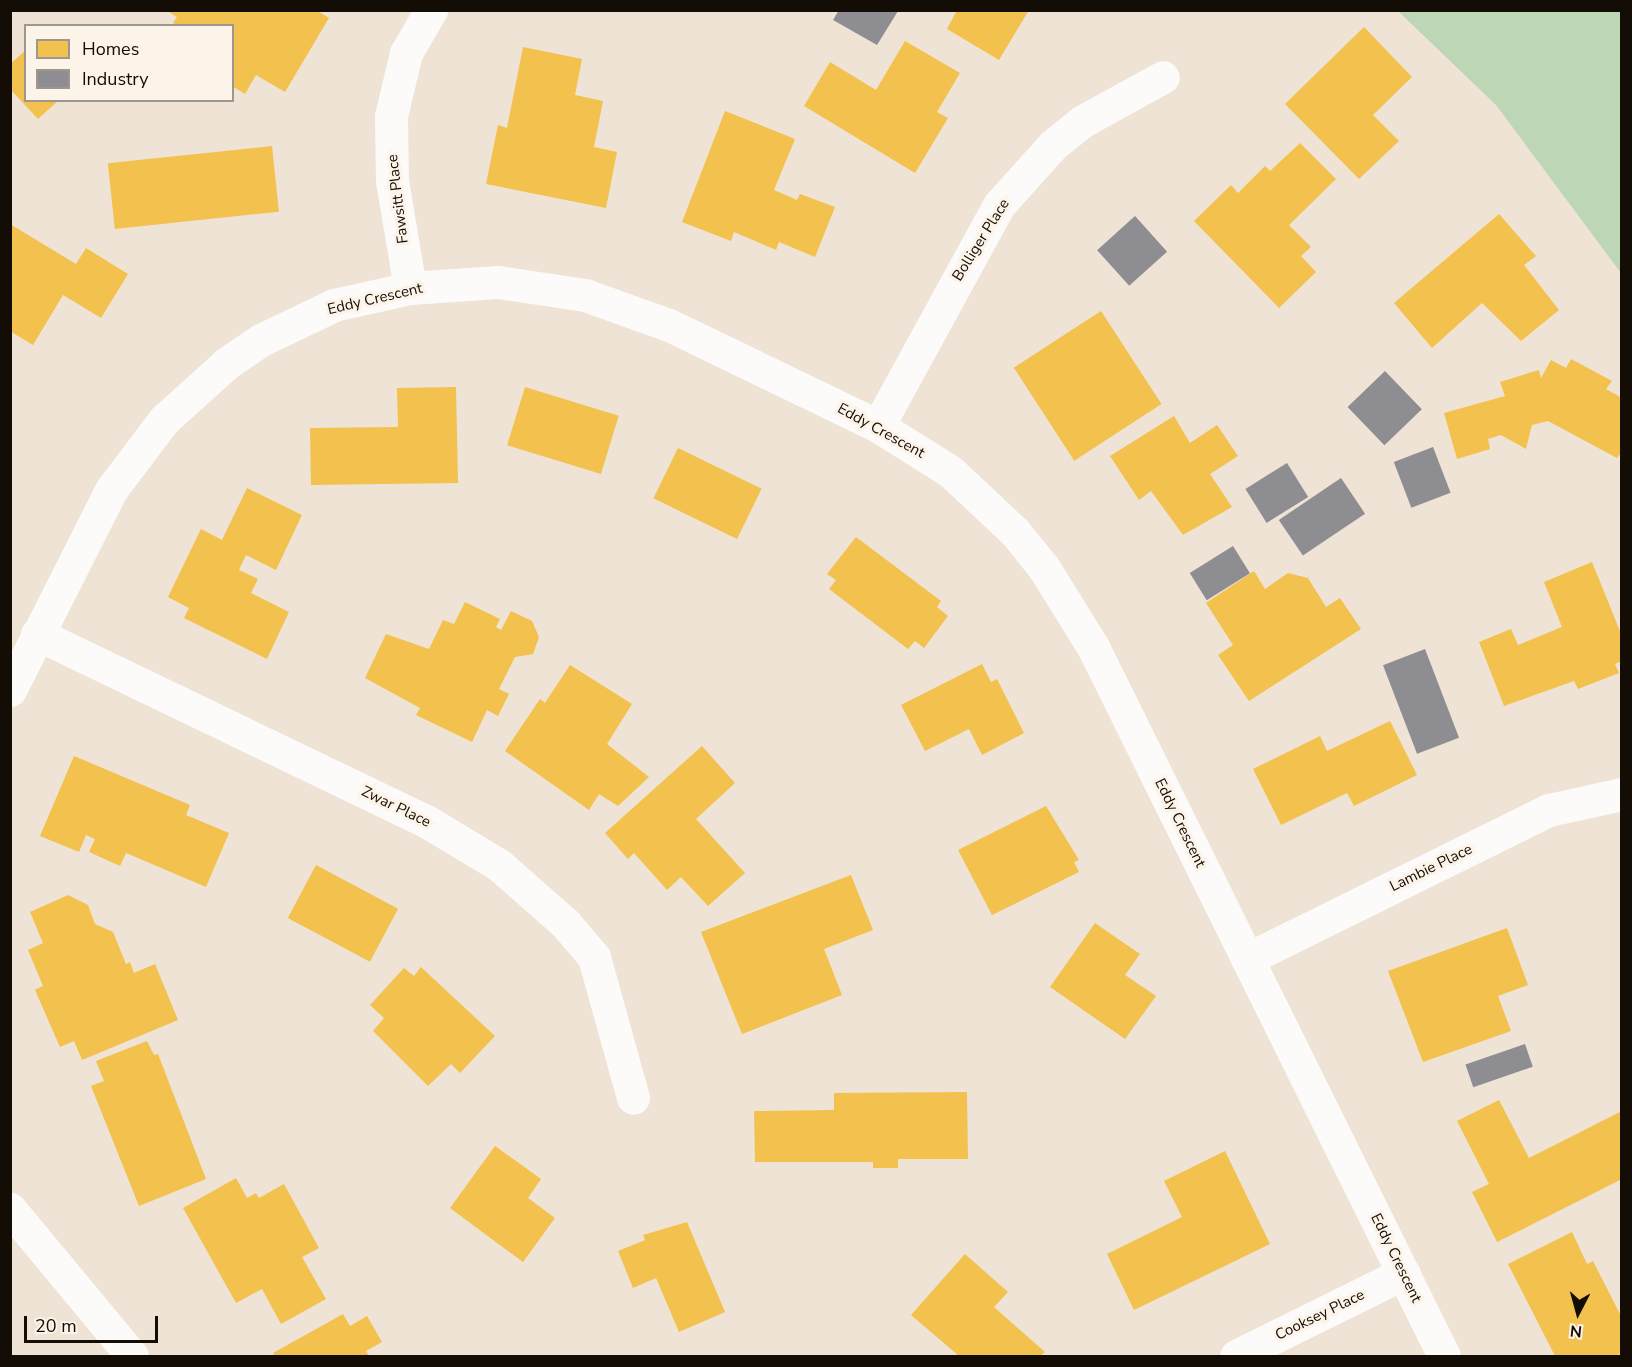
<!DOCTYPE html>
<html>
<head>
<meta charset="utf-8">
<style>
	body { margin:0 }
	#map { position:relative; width:1632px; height:1367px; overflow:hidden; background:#eee3d4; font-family:"Nunito Sans",sans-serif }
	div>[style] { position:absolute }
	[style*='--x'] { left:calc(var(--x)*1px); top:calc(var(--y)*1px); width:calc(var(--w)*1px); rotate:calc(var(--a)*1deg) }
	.green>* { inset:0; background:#bdd7b6 }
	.homes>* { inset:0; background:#f2c14e; transform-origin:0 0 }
	.industry>* { inset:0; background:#8d8d92; transform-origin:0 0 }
	.street>* { height:33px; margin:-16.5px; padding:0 16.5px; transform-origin:16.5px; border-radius:16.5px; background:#fcfbf9 }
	span { translate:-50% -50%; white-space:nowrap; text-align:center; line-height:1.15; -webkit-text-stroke:6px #fcf3e9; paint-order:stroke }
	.street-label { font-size:15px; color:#130d05 }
	.frame { position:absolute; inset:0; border:12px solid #130d05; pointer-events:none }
	.legend { position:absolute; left:24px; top:24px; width:210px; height:78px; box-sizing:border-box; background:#fcf3e9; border:2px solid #9f978e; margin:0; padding:8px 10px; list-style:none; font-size:18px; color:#130d05 }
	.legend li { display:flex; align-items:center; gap:12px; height:30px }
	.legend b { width:30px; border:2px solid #9f978e }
	.north { position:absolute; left:1548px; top:1283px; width:60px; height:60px; -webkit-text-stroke:4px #fcf3e9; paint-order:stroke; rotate:186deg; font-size:16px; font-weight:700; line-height:24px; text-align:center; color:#130d05 }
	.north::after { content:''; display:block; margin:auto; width:21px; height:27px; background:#130d05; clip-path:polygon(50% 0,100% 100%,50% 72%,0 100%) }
	.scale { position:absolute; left:24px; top:1316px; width:134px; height:27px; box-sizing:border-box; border:3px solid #130d05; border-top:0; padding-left:8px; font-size:18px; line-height:21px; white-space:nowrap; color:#130d05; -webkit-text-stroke:4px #fcf3e9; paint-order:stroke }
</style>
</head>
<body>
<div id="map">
	<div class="green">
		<i style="clip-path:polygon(1398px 11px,1621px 11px,1621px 273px,1496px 105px)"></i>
	</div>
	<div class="homes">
		<i style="clip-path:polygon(166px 10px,316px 10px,329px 18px,285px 92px,256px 75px,245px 94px,232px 86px,232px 26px,178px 26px,173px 23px,177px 17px)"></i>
		<i style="clip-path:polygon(957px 10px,1029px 10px,999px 60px,947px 29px)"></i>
		<i style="clip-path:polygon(1364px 27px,1412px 77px,1373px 115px,1399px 141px,1359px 179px,1285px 104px)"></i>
		<i style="clip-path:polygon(905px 41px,960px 73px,937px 112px,948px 118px,915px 173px,804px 106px,830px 62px,876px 90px)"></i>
		<i style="clip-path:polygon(523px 47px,582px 59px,575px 95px,603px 101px,594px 147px,617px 152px,606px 208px,486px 184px,498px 125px,507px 128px)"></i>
		<i style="clip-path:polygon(26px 50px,26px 100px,59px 100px,38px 119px,10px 89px,10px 64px)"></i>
		<i style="clip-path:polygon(725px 111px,795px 139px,774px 190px,797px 200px,800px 194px,835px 207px,815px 257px,779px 242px,776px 250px,734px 232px,731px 241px,682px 222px)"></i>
		<i style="clip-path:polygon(1300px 143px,1336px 179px,1289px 225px,1311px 247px,1301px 256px,1316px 272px,1279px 308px,1194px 221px,1231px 185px,1238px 193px,1265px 166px,1270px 171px)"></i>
		<i style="left:272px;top:146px;width:66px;height:165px;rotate:84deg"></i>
		<i style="clip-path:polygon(1499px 214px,1536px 256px,1524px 265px,1559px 310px,1521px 341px,1482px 303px,1432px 348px,1394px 303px)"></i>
		<i style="clip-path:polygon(10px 224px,76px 264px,86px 248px,128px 274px,101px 318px,63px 295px,33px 345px,10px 331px)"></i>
		<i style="left:1101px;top:311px;width:111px;height:104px;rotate:57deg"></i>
		<i style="clip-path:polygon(1571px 359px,1612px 381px,1606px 389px,1622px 398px,1622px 451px,1617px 458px,1548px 421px,1532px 425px,1526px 449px,1501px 435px,1488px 439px,1490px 449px,1457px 459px,1444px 413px,1505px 396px,1500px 382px,1539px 370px,1541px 378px,1551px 360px,1566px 368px)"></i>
		<i style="clip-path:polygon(456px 387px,458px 483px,311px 485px,310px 428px,398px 427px,397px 388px)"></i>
		<i style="left:525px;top:387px;width:98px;height:61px;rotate:17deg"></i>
		<i style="clip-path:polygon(1174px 416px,1190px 443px,1217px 425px,1238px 456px,1210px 474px,1232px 507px,1183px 535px,1151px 491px,1139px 500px,1110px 456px)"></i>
		<i style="left:678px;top:448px;width:93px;height:56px;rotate:26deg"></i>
		<i style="clip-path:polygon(247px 488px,302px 515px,276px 570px,246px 555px,239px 570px,258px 579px,251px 593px,289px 612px,267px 659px,184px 618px,189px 608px,168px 597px,201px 529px,222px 540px)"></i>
		<i style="clip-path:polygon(856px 537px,941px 601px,937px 607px,948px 616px,924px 648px,915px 641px,908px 649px,829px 589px,836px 580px,827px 574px)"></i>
		<i style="clip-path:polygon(1592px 562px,1622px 636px,1622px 661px,1615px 664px,1619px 673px,1578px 689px,1574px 681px,1504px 706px,1479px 642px,1511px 629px,1518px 645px,1562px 627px,1544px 582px)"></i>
		<i style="clip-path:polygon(1254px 571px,1265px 589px,1288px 573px,1308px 578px,1326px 607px,1340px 598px,1361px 629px,1249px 701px,1218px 655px,1233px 645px,1206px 603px)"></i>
		<i style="clip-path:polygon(465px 602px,500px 619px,496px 627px,501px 630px,511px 611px,532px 621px,539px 637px,533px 654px,515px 657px,499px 689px,509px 694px,498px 716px,487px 710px,472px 742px,416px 715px,420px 708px,365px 678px,386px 634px,429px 649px,443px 620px,454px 624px)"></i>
		<i style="clip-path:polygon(982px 664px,991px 682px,997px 679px,1024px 733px,982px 755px,969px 729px,925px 751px,901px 705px)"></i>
		<i style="clip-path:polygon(570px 665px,632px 704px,607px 744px,649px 777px,618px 806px,599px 794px,589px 810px,505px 751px,540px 699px,545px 703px)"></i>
		<i style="clip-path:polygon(1390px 721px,1417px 775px,1354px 806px,1347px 793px,1281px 825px,1253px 769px,1320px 736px,1327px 751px)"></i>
		<i style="clip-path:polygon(702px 746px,735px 783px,696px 819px,745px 873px,708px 906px,681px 877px,667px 890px,634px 853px,628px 859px,605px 833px)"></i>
		<i style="clip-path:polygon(74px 756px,190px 805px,186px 815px,229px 833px,206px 887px,126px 853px,120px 866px,89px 852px,95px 839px,86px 835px,79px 852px,40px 836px)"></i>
		<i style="clip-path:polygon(1046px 806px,1079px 860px,1074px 862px,1079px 872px,992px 915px,958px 850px)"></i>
		<i style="left:316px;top:865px;width:93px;height:60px;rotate:28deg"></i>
		<i style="clip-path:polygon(851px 875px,873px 930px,824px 949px,842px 995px,742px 1034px,701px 932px)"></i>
		<i style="clip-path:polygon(68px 895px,88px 905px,95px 924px,113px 932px,126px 964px,130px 962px,134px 973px,155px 964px,178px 1020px,82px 1060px,74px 1041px,60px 1047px,35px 990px,43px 986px,28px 950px,43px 943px,30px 912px)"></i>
		<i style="clip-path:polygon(1095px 923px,1140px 954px,1125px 975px,1156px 996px,1125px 1039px,1050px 987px)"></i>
		<i style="clip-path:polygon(1507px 928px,1528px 985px,1498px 996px,1511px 1031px,1423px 1062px,1388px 971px)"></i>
		<i style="clip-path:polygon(421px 967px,495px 1036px,460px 1073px,451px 1064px,428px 1086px,373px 1031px,384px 1018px,370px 1005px,404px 968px,414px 976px)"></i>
		<i style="clip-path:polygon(147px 1041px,154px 1055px,158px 1054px,206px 1179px,139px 1206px,91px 1086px,104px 1081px,96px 1061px)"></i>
		<i style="clip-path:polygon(967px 1092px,968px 1159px,898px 1159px,898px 1168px,873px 1168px,873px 1162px,755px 1162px,754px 1111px,834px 1110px,834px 1093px)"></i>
		<i style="clip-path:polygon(1499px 1100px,1529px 1158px,1620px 1112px,1622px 1179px,1497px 1242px,1472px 1192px,1489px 1184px,1457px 1121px)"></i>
		<i style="clip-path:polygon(495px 1146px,541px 1179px,528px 1198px,555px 1218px,523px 1262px,450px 1208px)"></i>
		<i style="clip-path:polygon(1225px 1151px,1270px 1244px,1134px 1310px,1107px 1254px,1182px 1217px,1164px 1181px)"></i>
		<i style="clip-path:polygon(236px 1178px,247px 1198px,256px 1193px,259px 1198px,284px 1184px,319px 1248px,302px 1257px,326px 1299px,281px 1324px,262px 1289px,236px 1303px,183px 1208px)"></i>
		<i style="clip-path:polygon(687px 1222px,725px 1312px,679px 1332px,656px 1278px,633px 1288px,618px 1251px,645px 1240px,643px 1235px)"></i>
		<i style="clip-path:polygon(1572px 1232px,1587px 1264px,1593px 1261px,1622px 1318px,1622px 1353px,1615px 1356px,1555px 1356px,1508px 1264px)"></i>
		<i style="clip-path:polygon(965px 1254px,1008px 1292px,994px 1307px,1045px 1352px,1040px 1356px,959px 1356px,911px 1315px)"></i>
		<i style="clip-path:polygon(343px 1314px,350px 1326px,367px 1316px,382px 1342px,366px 1351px,369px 1356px,275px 1356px,273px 1353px)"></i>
	</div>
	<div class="industry">
		<i style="clip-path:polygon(839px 10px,896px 10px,898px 11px,877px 45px,833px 20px)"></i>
		<i style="left:1135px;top:216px;width:48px;height:51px;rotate:48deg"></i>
		<i style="left:1385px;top:371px;width:53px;height:52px;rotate:46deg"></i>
		<i style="left:1433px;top:447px;width:49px;height:42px;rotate:69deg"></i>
		<i style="left:1287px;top:463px;width:40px;height:49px;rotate:58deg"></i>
		<i style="left:1341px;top:478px;width:43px;height:75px;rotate:56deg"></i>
		<i style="left:1233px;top:546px;width:32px;height:51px;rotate:58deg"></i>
		<i style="left:1425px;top:649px;width:95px;height:45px;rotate:69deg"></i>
		<i style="left:1525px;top:1044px;width:24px;height:63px;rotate:71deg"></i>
	</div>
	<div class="street">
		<i style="--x:410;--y:288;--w:109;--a:-99.5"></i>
		<i style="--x:392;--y:181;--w:65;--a:-90.9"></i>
		<i style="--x:391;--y:116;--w:65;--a:-76.6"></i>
		<i style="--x:406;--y:53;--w:50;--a:-59.8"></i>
		<i style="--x:878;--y:426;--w:252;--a:-61.3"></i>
		<i style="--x:999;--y:205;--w:81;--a:-48"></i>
		<i style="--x:1053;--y:145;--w:38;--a:-39"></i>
		<i style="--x:1083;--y:121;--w:91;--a:-28.8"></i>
		<i style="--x:37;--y:634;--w:432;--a:25.7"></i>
		<i style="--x:426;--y:821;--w:85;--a:31.1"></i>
		<i style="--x:499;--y:865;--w:88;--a:41.3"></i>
		<i style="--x:565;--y:923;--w:45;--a:49.5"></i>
		<i style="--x:594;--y:957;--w:146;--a:74.5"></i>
		<i style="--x:10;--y:690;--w:224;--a:-63.2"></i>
		<i style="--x:111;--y:490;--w:88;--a:-52.9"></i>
		<i style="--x:164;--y:420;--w:85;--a:-42.1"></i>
		<i style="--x:227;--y:363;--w:41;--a:-34.1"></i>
		<i style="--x:261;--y:340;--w:81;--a:-25.6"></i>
		<i style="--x:334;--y:305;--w:78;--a:-12.6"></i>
		<i style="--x:410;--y:288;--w:88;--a:-3.9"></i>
		<i style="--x:498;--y:282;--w:88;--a:8.5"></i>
		<i style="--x:585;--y:295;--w:89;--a:19.7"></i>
		<i style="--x:669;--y:325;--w:232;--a:25.8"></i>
		<i style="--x:878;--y:426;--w:86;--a:32.2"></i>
		<i style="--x:951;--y:472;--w:88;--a:43.2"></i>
		<i style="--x:1015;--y:532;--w:46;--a:51.1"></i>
		<i style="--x:1044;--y:568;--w:93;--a:58.2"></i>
		<i style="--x:1093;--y:647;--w:791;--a:63.66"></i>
		<i style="--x:1247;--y:959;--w:337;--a:-26.3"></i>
		<i style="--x:1549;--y:810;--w:75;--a:-12.4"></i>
		<i style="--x:10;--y:1209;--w:191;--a:50.3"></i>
		<i style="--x:1236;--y:1356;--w:187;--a:-26.3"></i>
	</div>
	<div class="street-label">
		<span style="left:398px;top:199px;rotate:-97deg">Fawsitt Place</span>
		<span style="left:981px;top:240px;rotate:-58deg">Bolliger Place</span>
		<span style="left:375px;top:299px;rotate:-13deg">Eddy Crescent</span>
		<span style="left:881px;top:431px;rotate:29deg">Eddy Crescent</span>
		<span style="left:396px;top:807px;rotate:26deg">Zwar Place</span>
		<span style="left:1180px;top:823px;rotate:64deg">Eddy Crescent</span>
		<span style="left:1431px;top:868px;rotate:-26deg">Lambie Place</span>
		<span style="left:1396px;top:1258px;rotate:64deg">Eddy Crescent</span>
		<span style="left:1320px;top:1315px;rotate:-26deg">Cooksey Place</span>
	</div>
	<div class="frame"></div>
	<ul class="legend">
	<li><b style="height:16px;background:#f2c14e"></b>Homes</li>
	<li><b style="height:16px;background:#8d8d92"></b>Industry</li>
	</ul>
	<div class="north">N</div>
	<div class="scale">20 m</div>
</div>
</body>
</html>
